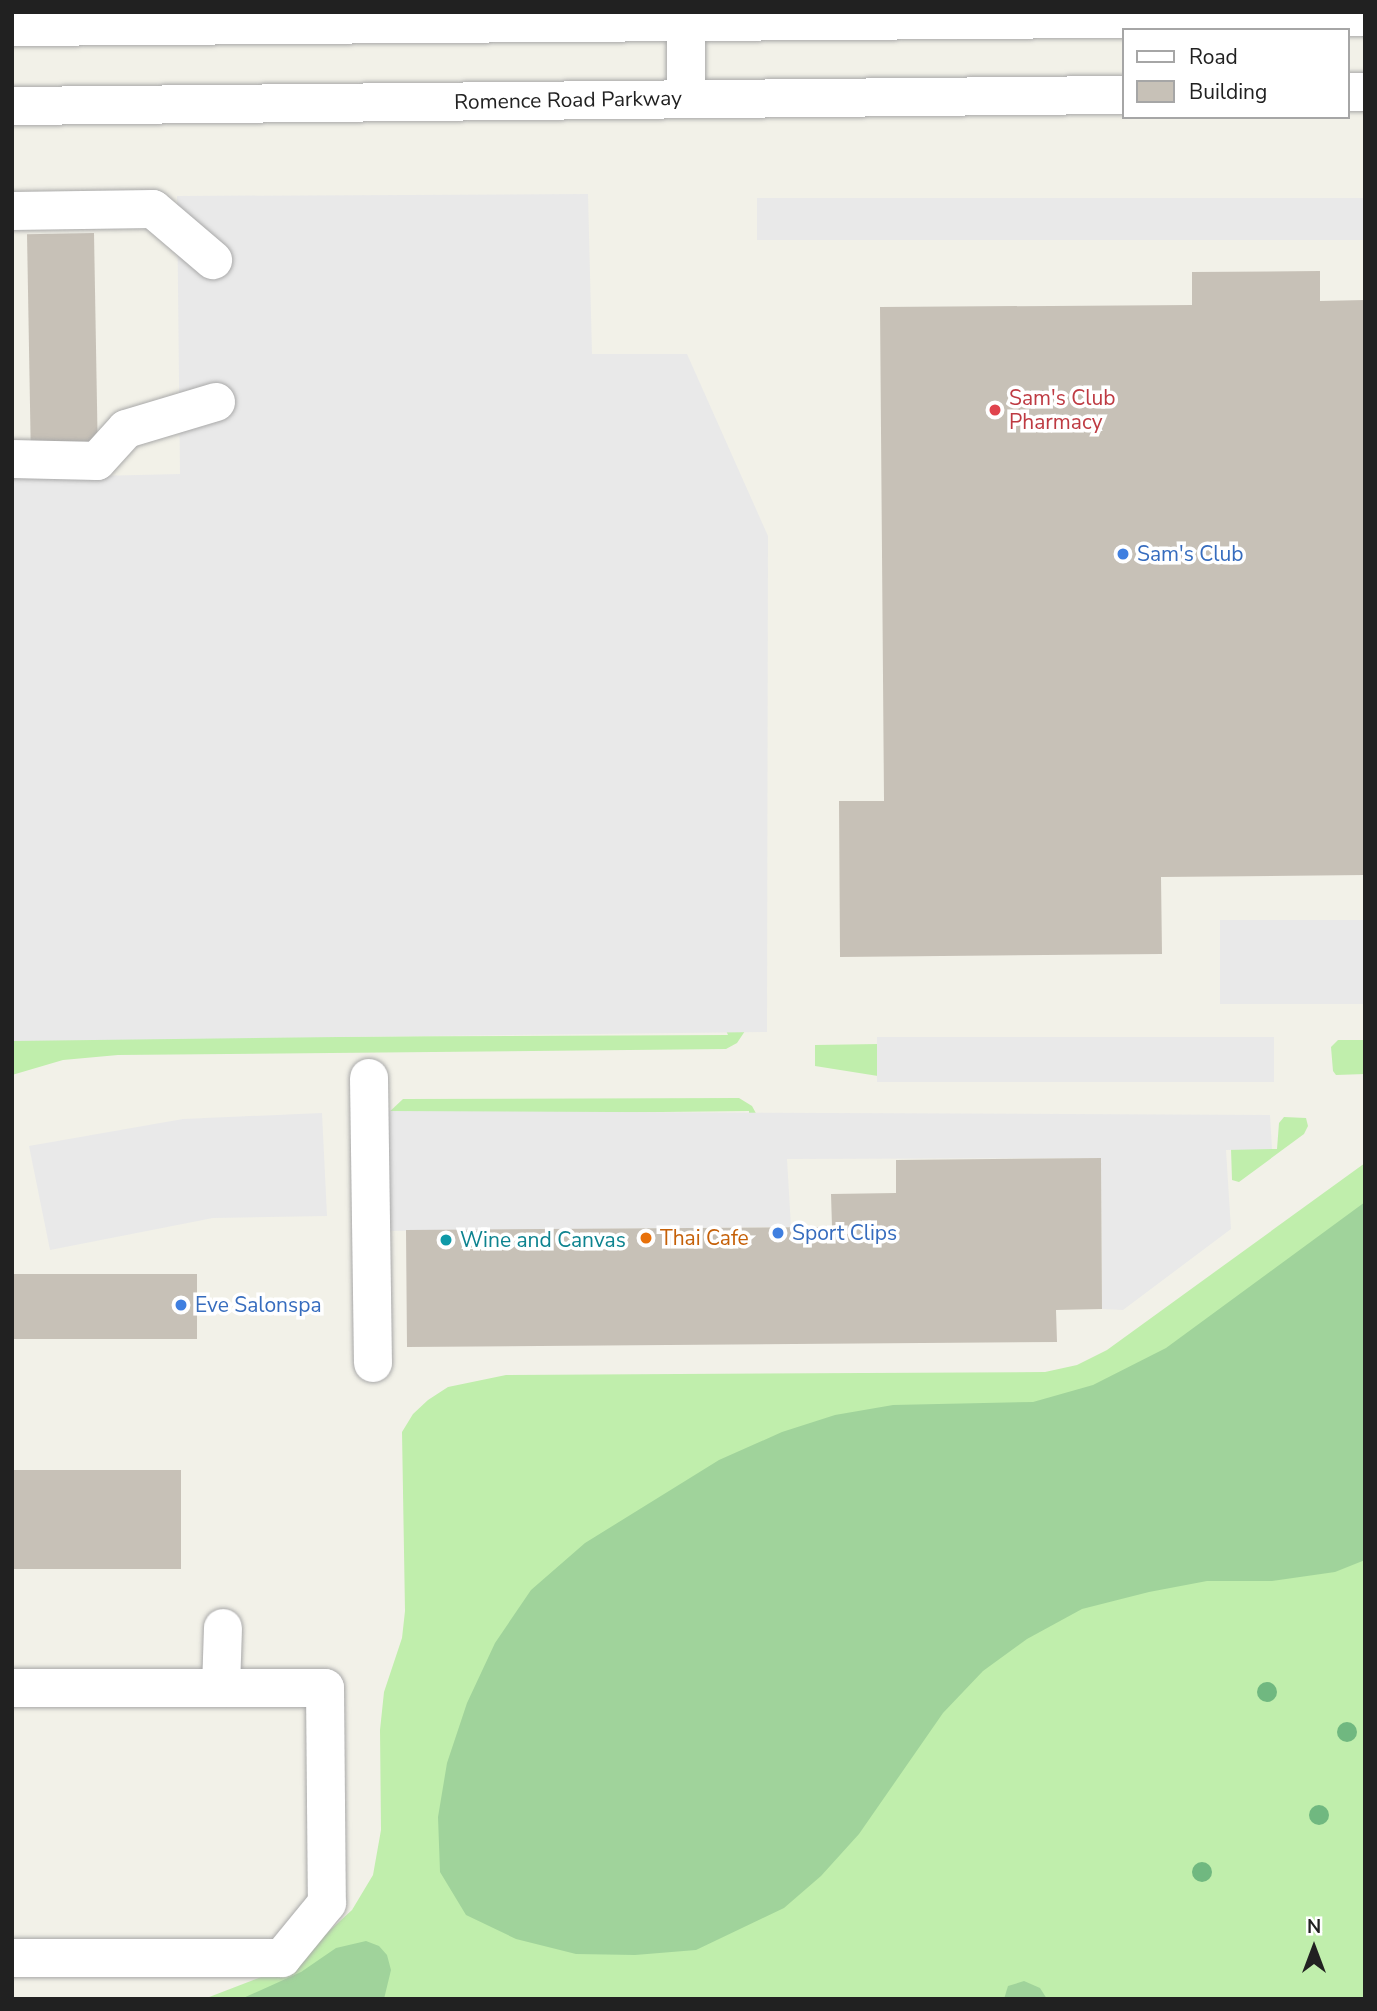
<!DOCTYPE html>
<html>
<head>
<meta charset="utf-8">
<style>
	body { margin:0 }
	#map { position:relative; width:1377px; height:2011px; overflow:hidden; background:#f2f1e8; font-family:"Nunito Sans",sans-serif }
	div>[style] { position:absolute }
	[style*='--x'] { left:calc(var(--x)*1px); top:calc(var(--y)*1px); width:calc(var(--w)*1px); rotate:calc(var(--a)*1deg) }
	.grass>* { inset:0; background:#c0eeac }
	.forest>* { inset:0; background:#a0d39b }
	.parking>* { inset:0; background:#e9e9e9; transform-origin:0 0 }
	.building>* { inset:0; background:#c7c1b7; transform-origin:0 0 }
	.roads { filter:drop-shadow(0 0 2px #a8a8a8) drop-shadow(0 0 2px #a8a8a8) }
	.minor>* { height:38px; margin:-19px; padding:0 19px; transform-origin:19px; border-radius:19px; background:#fff }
	.trees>* { width:20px; height:20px; margin:-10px; border-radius:50%; background:#70b880 }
	.dots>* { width:19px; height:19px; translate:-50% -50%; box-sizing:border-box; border:4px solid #fff; border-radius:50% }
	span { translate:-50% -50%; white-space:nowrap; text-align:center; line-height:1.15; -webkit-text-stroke:7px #fff; paint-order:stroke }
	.street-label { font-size:21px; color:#212121 }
	.health-label { font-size:21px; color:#be3a42 }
	.left { translate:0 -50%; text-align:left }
	.shop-label { font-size:21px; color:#366cbe }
	.food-label { font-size:21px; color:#c56008 }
	.culture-label { font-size:21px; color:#0d838f }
	.frame { position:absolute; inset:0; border:14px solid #212121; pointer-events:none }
	.legend { position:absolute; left:1122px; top:28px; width:228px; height:91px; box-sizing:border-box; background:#fff; border:2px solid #a6a6a6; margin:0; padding:9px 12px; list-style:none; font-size:21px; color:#212121 }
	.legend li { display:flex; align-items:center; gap:14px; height:35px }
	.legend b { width:35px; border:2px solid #a6a6a6 }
	.north { position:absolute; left:1279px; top:1913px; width:70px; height:70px; -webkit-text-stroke:5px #fff; paint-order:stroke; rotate:0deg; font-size:19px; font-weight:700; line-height:28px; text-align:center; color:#212121 }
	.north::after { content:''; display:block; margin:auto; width:24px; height:32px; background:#212121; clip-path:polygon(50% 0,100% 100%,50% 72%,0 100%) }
</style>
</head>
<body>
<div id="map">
	<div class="grass">
		<i style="clip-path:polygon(718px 1012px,745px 1031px,737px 1043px,726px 1049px,118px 1055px,63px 1060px,12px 1075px,12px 1038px,728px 1035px)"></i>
		<i style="clip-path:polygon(1338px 1040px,1365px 1040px,1365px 1074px,1336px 1075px,1333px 1071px,1331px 1047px)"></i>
		<i style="clip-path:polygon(879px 1044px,878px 1076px,815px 1066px,815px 1045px)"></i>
		<i style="clip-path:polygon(739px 1098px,752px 1106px,758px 1117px,749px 1135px,749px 1111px,386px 1115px,403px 1099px)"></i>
		<i style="clip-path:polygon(1284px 1117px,1306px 1118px,1308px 1126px,1304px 1134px,1239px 1182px,1232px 1180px,1231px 1149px,1277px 1149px,1279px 1123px)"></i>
		<i style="clip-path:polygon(1365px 1163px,1365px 1999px,204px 1999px,264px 1976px,303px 1955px,352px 1910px,373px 1875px,381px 1830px,380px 1730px,384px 1692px,402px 1638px,405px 1611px,402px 1432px,413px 1414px,428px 1400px,448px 1387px,506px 1375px,1045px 1372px,1077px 1365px,1107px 1350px)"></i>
	</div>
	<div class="forest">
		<i style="clip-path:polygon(1365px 1202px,1365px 1560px,1335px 1572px,1272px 1581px,1207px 1581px,1149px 1592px,1082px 1609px,1027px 1639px,983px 1671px,943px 1713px,859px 1834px,821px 1876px,784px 1908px,696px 1950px,635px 1955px,576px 1954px,516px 1939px,466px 1915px,440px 1872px,438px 1817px,447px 1763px,467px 1703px,495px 1643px,531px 1590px,585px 1543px,719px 1460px,782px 1432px,835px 1415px,893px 1405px,1033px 1402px,1093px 1385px,1166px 1348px)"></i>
		<i style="clip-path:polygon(366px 1941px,379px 1946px,387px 1955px,391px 1970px,384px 1999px,241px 1999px,301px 1972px,336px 1948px)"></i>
		<i style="clip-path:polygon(1024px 1981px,1040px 1988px,1047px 1999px,1004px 1999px,1008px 1986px)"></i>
	</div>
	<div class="parking">
		<i style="clip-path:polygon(588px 194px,592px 354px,687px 354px,768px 536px,767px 1032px,12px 1041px,12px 478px,180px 474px,177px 196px)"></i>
		<i style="left:1365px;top:198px;width:42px;height:608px;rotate:90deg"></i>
		<i style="left:1365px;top:920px;width:84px;height:145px;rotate:90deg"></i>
		<i style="left:877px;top:1037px;width:397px;height:45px"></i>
		<i style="clip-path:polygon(383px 1111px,1270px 1115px,1272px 1149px,1226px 1150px,1231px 1229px,1123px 1310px,1102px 1309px,1101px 1158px,787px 1159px,791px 1227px,386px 1231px)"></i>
		<i style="clip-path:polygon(322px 1113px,327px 1216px,213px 1218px,50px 1250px,29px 1146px,183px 1119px)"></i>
	</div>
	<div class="building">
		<i style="left:94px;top:233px;width:208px;height:67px;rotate:89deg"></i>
		<i style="clip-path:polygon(1320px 271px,1320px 301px,1365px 300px,1365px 875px,1161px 877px,1162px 954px,840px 957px,839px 801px,884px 801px,880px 307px,1192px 305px,1192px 272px)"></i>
		<i style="clip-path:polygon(1101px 1158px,1102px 1309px,1056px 1310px,1057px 1342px,407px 1347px,406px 1230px,832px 1227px,831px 1194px,896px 1193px,896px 1160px)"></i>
		<i style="left:12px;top:1274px;width:185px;height:65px"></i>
		<i style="left:12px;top:1470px;width:169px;height:99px"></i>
	</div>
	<div class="roads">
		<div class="minor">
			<i style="--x:686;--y:22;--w:77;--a:90"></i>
			<i style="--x:12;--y:27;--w:1353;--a:-0.42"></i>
			<i style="--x:1347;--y:92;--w:18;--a:0"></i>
			<i style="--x:12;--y:106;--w:1111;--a:-0.57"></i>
			<i style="--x:12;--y:211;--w:141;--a:-0.8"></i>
			<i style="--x:153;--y:209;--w:79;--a:40.4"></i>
			<i style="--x:12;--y:459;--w:85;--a:1.3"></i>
			<i style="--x:97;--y:461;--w:43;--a:-47.8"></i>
			<i style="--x:126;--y:429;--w:94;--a:-16.7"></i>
			<i style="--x:369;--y:1078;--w:285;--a:89.2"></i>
			<i style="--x:12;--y:1688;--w:313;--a:0"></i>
			<i style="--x:325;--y:1688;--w:215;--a:89.5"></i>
			<i style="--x:327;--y:1903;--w:71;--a:129.3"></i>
			<i style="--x:282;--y:1958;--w:270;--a:180"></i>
			<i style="--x:221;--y:1688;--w:60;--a:-88.1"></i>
		</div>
	</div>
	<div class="trees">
		<i style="left:1267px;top:1692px"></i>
		<i style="left:1347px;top:1732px"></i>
		<i style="left:1319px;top:1815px"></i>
		<i style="left:1202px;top:1872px"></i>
	</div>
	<div class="dots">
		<i style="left:995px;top:410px;background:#e0444e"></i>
		<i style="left:1123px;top:554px;background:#3f7fe0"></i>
		<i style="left:778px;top:1233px;background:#3f7fe0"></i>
		<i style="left:646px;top:1238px;background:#e8710a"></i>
		<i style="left:446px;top:1240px;background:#0f9aa8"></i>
		<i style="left:181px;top:1305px;background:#3f7fe0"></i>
	</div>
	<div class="street-label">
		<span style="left:568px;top:100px;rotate:-1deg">Romence Road Parkway</span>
	</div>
	<div class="health-label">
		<span class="left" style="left:1009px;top:410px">Sam's Club<br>Pharmacy</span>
	</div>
	<div class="shop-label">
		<span class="left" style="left:1137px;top:554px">Sam's Club</span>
		<span class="left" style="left:792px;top:1233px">Sport Clips</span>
		<span class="left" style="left:195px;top:1305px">Eve Salonspa</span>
	</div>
	<div class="food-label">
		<span class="left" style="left:660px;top:1238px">Thai Cafe</span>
	</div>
	<div class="culture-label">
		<span class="left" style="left:460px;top:1240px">Wine and Canvas</span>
	</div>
	<div class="frame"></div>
	<ul class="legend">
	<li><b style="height:9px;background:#fff"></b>Road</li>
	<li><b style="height:19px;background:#c7c1b7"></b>Building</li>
	</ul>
	<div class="north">N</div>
</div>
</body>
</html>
